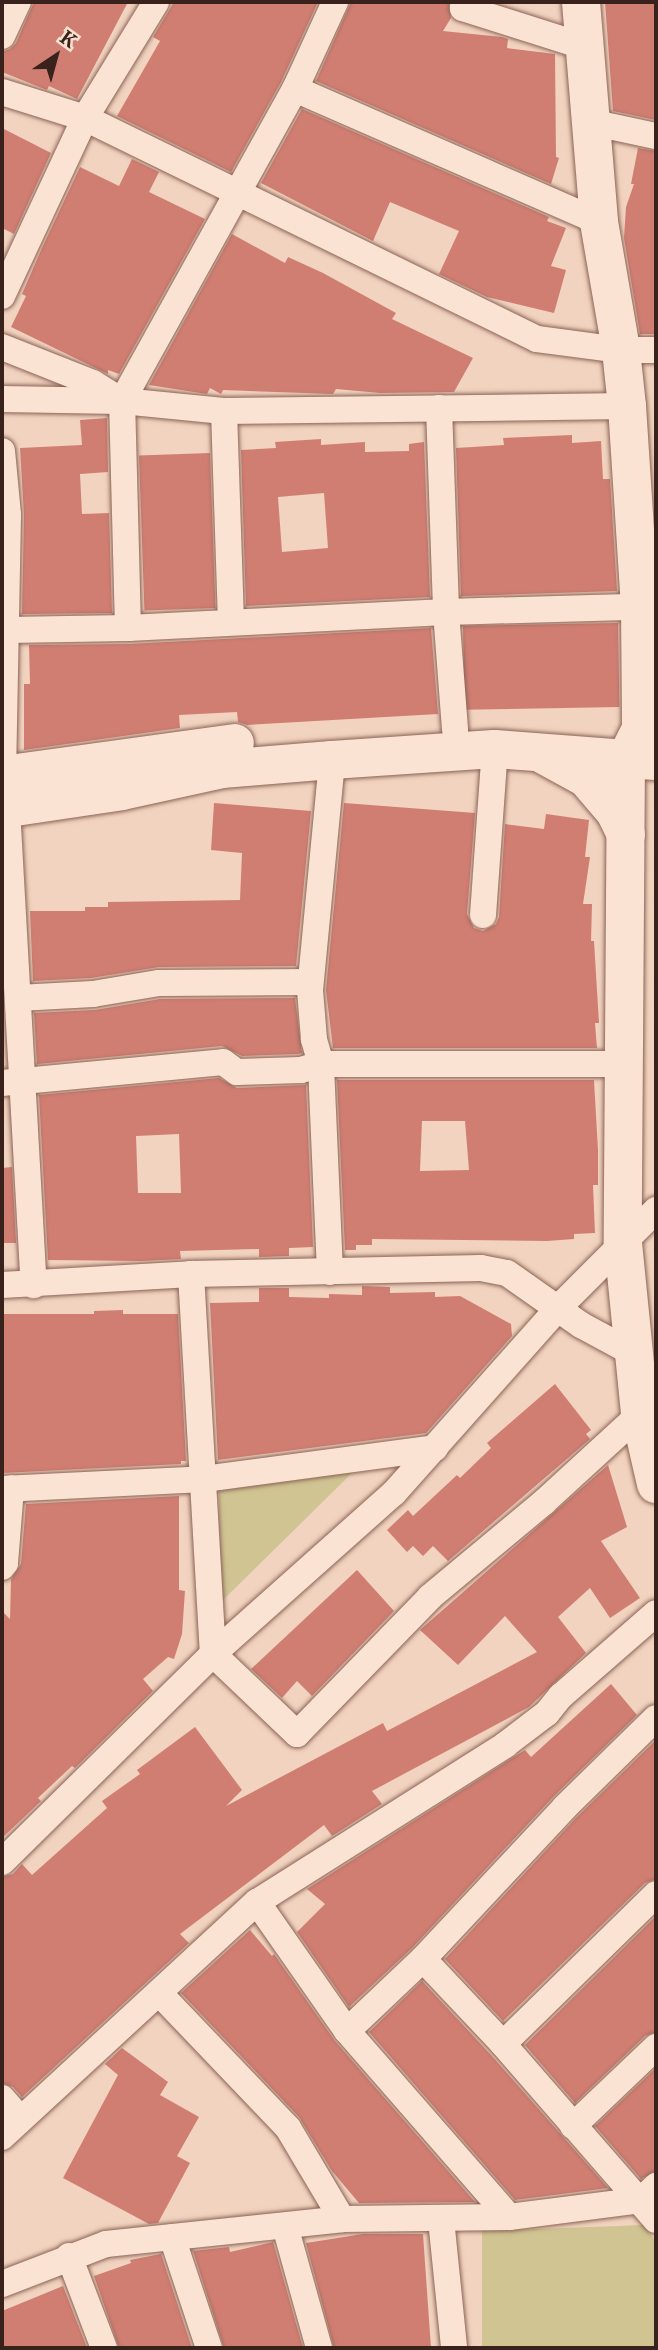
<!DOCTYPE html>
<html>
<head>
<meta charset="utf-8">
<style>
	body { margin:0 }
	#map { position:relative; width:658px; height:2350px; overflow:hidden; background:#f1d3bf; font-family:Merriweather,serif }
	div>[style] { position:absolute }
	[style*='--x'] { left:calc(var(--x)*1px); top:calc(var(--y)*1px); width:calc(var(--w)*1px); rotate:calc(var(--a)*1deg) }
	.green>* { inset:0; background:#cfc492 }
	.building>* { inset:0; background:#d17e72; transform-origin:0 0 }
	.roads { filter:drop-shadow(0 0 2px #8b6356) drop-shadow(0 0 2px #8b6356) }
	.street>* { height:26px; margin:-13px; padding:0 13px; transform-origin:13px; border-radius:13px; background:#fbe3d3 }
	.secondary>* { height:38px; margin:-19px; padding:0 19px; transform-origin:19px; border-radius:19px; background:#fbe3d3 }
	span { translate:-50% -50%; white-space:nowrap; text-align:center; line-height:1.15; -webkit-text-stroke:5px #f8e0cf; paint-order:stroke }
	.frame { position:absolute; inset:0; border:4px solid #39211c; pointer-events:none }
	.north { position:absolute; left:21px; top:21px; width:70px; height:70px; -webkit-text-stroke:5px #f8e0cf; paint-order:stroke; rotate:36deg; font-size:19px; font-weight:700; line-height:28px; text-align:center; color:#39211c }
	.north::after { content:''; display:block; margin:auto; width:24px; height:32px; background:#39211c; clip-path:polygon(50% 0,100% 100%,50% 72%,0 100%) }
</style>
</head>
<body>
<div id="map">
	<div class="green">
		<i style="clip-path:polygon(354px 1471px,220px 1603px,219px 1489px)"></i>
		<i style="clip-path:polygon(645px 2225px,656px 2242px,656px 2348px,482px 2348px,482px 2231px)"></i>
	</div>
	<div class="building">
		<i style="clip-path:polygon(34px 2px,128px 2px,77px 99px,49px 86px,47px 90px,2px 72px,2px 52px,10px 49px,16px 43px)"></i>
		<i style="clip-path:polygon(174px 2px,318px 2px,281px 82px,231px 172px,117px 116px,160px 41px,153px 37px)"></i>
		<i style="clip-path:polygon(351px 2px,449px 2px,451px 18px,443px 31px,502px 37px,508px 39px,507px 48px,555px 54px,556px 157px,559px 158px,551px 184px,316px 81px)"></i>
		<i style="clip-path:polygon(605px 2px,656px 2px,656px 120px,613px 111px)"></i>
		<i style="clip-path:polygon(302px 109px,549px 217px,547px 221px,566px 228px,551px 266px,566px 270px,554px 313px,487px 297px,439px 274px,459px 231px,390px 202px,373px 241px,261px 183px)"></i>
		<i style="clip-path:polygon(2px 128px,51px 153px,14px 234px,2px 228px)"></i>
		<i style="clip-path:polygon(638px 148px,656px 151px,656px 334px,640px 334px,624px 238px,626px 207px,634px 184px,631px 184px)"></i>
		<i style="clip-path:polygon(132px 159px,159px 172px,149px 192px,205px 219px,119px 374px,108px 370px,108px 374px,11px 327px,26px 296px,22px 294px,42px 248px,80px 167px,119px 186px)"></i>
		<i style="clip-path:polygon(232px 234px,285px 263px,288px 257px,323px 273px,396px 313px,392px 319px,473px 358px,454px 392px,380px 393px,336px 389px,333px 394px,223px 390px,221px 394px,210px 388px,207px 394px,149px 385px)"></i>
		<i style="clip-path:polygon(107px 418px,108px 472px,80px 474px,82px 514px,109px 513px,112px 613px,22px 614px,24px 515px,20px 448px,82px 445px,80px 420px)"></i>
		<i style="clip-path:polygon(572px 435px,572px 443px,601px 441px,603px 479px,610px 479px,617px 591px,461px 596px,456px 448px,504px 445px,503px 438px)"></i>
		<i style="clip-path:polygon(evenodd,321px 439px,321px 445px,365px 442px,365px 452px,409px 451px,409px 444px,424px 442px,430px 597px,246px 606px,241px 450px,276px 448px,275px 442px,321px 439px,324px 493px,328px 548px,282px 552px,278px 497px,324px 493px)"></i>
		<i style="left:210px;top:453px;width:155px;height:71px;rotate:88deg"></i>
		<i style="left:618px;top:623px;width:84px;height:155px;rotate:89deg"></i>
		<i style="clip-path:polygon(431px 628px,438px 714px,247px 725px,238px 722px,237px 712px,179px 715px,180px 728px,24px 750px,24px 684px,30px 684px,29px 645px,129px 644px)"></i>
		<i style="clip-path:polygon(214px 803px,311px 811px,296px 966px,159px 967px,91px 978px,33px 981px,30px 911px,85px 911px,85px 907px,108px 907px,108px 902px,240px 900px,242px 853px,211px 850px)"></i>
		<i style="clip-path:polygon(344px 803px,475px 813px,467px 914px,474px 928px,483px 931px,496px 924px,499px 917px,505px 824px,544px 829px,546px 814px,589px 820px,585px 857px,590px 857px,583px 904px,592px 904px,591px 941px,594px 941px,599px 1023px,595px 1023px,597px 1048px,333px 1048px,326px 990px)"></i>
		<i style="clip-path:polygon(295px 998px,302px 1053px,298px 1054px,242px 1056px,222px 1046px,37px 1064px,34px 1013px,95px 1010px,160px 999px)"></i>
		<i style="clip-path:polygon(evenodd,219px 1078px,237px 1088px,306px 1085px,313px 1247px,289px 1248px,289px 1256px,259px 1257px,259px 1249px,180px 1251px,181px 1259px,141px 1261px,48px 1260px,39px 1095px,219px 1078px,179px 1134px,181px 1193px,138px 1193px,136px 1136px,179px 1134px)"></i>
		<i style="clip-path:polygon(evenodd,337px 1080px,594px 1080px,598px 1150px,598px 1185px,593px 1185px,595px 1233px,574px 1234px,574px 1239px,547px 1241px,372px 1239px,372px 1245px,356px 1245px,356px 1250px,345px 1250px,337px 1080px,422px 1121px,465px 1121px,469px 1170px,420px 1171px,422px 1121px)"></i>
		<i style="clip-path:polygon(12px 1167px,16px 1243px,2px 1243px,2px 1168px)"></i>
		<i style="clip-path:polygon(362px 1286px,390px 1287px,390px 1293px,435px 1292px,435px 1297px,460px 1296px,511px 1324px,512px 1336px,426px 1433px,218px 1460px,210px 1303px,259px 1302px,259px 1288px,289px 1288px,289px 1297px,329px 1298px,329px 1294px,362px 1295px)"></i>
		<i style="clip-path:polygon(123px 1310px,123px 1314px,178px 1314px,186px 1461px,181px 1461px,181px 1464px,2px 1473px,2px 1314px,94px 1314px,94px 1311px)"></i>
		<i style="clip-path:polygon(555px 1384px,591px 1430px,586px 1434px,590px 1439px,448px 1561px,433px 1546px,423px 1556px,413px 1546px,407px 1552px,387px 1530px,408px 1510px,413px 1516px,457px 1475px,460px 1478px,491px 1448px,487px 1443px)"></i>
		<i style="clip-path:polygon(608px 1465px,627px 1527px,601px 1541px,640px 1598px,610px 1618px,590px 1588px,558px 1617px,586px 1653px,529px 1707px,372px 1791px,382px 1804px,332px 1836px,324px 1825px,180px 1934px,189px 1943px,22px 2097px,13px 2087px,2px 2083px,2px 1877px,13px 1874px,22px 1864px,32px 1875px,107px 1808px,102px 1801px,140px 1774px,137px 1770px,195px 1727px,242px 1790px,226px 1806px,383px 1723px,387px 1731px,537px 1652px,505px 1616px,458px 1665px,420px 1630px)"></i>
		<i style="clip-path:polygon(179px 1496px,179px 1590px,185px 1591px,182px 1634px,174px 1659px,168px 1657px,143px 1679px,153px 1691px,75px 1768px,72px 1766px,38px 1798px,41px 1801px,2px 1838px,2px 1611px,10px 1619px,11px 1579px,21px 1564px,26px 1504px)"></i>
		<i style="clip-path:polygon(357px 1570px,394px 1611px,312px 1696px,297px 1681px,282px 1698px,251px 1669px)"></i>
		<i style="clip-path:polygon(611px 1684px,637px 1715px,554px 1796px,412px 1948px,349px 2007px,297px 1932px,325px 1904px,307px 1889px,525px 1750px,531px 1757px)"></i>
		<i style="clip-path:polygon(656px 1740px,656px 1879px,645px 1883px,503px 2021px,445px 1959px,576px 1818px)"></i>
		<i style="clip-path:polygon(656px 1916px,656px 2032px,645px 2036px,575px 2103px,525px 2045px)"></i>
		<i style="clip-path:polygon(250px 1930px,272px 1956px,274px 1954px,335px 2041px,475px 2202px,359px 2203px,332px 2171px,299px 2117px,181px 1993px)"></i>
		<i style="clip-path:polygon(422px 1981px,491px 2055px,608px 2188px,515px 2200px,369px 2032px)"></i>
		<i style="clip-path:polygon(122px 2048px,168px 2082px,160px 2095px,199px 2117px,177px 2156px,190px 2163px,158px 2223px,149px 2224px,63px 2178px,118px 2075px,105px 2064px)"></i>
		<i style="clip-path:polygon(656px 2068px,656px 2171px,641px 2179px,595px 2126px)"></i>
		<i style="clip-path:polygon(423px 2234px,431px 2348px,334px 2348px,306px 2243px,363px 2234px)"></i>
		<i style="clip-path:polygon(273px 2242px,303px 2348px,224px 2348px,193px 2251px,229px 2247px,230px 2252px)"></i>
		<i style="clip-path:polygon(161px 2254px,192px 2348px,119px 2348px,94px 2276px,131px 2263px,130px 2260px)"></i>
		<i style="clip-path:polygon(63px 2286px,87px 2348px,2px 2348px,2px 2311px)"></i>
	</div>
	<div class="roads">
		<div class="street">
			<i style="--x:466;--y:2;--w:7;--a:117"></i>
			<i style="--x:463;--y:8;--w:129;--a:17.6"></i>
			<i style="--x:2;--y:36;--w:38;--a:-65"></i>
			<i style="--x:295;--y:89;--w:332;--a:23.6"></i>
			<i style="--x:2;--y:92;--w:87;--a:17.4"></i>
			<i style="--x:85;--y:118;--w:503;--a:26.06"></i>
			<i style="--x:537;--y:339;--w:85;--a:7.5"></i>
			<i style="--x:621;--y:350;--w:35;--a:0"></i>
			<i style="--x:590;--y:122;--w:67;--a:12"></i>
			<i style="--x:2;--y:296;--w:196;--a:-65"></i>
			<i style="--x:85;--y:118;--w:136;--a:-58.5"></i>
			<i style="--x:2;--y:347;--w:98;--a:21.6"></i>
			<i style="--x:93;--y:383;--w:34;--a:32"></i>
			<i style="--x:122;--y:401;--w:102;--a:5.6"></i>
			<i style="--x:224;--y:411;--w:403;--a:-0.7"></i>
			<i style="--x:2;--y:399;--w:118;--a:1"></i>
			<i style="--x:439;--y:408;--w:204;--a:88"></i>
			<i style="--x:446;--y:612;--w:118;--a:85.6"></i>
			<i style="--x:224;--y:411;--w:211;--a:88.1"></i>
			<i style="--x:2;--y:451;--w:64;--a:84.6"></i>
			<i style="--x:8;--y:515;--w:260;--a:91.1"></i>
			<i style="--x:128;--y:628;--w:227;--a:-91.5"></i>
			<i style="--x:122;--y:401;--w:357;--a:-61"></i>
			<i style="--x:295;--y:89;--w:96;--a:-65.3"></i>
			<i style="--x:7;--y:630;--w:121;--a:-0.9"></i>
			<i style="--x:128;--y:628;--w:318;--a:-2.9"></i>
			<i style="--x:446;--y:612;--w:209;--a:-1.6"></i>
			<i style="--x:7;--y:808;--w:478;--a:86.8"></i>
			<i style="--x:483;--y:915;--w:166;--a:-85.9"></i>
			<i style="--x:18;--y:998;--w:75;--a:-3.1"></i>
			<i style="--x:93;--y:994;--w:67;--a:-9.5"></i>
			<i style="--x:159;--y:983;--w:151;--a:-0.4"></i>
			<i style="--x:2;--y:1083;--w:222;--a:-5.4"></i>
			<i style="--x:223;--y:1062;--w:17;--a:36"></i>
			<i style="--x:237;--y:1072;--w:64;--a:-1.8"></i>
			<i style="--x:301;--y:1070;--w:21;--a:-17"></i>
			<i style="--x:321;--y:1064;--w:306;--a:0"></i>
			<i style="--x:330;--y:1272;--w:208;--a:-92.5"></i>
			<i style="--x:321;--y:1064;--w:26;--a:-106"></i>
			<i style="--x:314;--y:1039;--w:49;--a:-94.7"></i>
			<i style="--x:310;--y:990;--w:231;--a:-84.5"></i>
			<i style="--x:191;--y:1274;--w:381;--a:86.7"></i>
			<i style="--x:213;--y:1654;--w:116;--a:43.6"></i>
			<i style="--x:297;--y:1734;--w:191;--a:-45.8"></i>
			<i style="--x:430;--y:1597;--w:148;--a:-39.8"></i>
			<i style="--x:544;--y:1502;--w:130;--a:-42.5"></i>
			<i style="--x:2;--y:1285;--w:189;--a:-3.3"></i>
			<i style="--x:191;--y:1274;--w:290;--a:-1.2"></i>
			<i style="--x:481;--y:1268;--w:26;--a:11"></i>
			<i style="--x:507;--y:1273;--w:90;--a:35.1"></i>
			<i style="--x:581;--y:1325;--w:59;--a:28.3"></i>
			<i style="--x:2;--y:1489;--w:202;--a:-2.8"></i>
			<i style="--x:204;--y:1479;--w:233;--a:-7.6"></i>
			<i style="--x:2;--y:1567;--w:5;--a:-53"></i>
			<i style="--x:5;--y:1563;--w:75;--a:-85.4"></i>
			<i style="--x:2;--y:1862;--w:296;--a:-44.6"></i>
			<i style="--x:213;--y:1654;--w:242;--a:-41.7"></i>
			<i style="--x:394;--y:1493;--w:247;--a:-48.4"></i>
			<i style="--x:558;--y:1308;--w:139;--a:-45"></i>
			<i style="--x:257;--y:1902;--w:157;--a:55.1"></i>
			<i style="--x:347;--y:2031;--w:247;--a:48.9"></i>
			<i style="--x:423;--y:1959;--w:117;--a:46.7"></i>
			<i style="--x:503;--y:2044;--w:233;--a:49"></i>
			<i style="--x:160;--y:1994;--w:185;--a:46.3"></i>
			<i style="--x:288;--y:2128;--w:106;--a:59.3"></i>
			<i style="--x:347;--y:2031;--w:105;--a:-43.5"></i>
			<i style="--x:423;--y:1959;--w:208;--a:-46.9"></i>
			<i style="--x:565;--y:1807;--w:127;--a:-44.4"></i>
			<i style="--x:503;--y:2044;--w:214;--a:-44.4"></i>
			<i style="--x:2;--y:2098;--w:28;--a:49"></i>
			<i style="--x:573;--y:2126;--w:115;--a:-43.6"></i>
			<i style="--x:2;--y:2137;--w:347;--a:-42.7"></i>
			<i style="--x:257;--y:1902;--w:294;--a:-32.3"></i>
			<i style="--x:505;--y:1745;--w:53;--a:-37.3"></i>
			<i style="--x:547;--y:1713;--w:22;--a:-51"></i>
			<i style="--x:561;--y:1696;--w:126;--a:-41.1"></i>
			<i style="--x:441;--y:2219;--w:130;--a:84.2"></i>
			<i style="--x:285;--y:2226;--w:127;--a:74.4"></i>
			<i style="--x:172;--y:2237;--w:117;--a:71.6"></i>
			<i style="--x:69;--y:2256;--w:98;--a:69.2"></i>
			<i style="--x:2;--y:2284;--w:111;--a:-21"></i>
			<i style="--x:106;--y:2244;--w:237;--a:-6"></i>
			<i style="--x:342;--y:2219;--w:167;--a:-0.7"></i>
			<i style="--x:509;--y:2217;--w:133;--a:-7.3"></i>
			<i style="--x:641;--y:2200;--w:21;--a:-43"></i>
		</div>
		<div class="secondary">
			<i style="--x:581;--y:2;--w:221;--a:85.3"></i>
			<i style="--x:599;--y:222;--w:130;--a:80.2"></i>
			<i style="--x:621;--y:350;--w:56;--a:83.9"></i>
			<i style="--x:627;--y:406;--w:201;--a:86.3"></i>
			<i style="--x:640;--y:607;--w:122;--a:89.5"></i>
			<i style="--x:641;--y:729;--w:34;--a:117"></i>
			<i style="--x:626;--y:759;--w:484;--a:90.4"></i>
			<i style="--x:623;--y:1243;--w:172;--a:84.3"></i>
			<i style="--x:640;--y:1414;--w:72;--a:77.1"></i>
			<i style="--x:544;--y:755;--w:48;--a:28.7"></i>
			<i style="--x:586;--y:778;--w:45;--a:49.5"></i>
			<i style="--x:615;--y:812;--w:25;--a:64"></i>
			<i style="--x:2;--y:775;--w:235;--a:-7.8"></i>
			<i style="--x:2;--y:809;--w:121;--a:-8.5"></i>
			<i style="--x:122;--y:791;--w:102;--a:-12.4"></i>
			<i style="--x:222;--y:769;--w:110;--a:-4.7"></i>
			<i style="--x:332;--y:760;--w:163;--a:-3.9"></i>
			<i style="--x:495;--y:749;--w:161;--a:4.3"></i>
		</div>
	</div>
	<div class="frame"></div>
	<div class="north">K</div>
</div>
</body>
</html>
